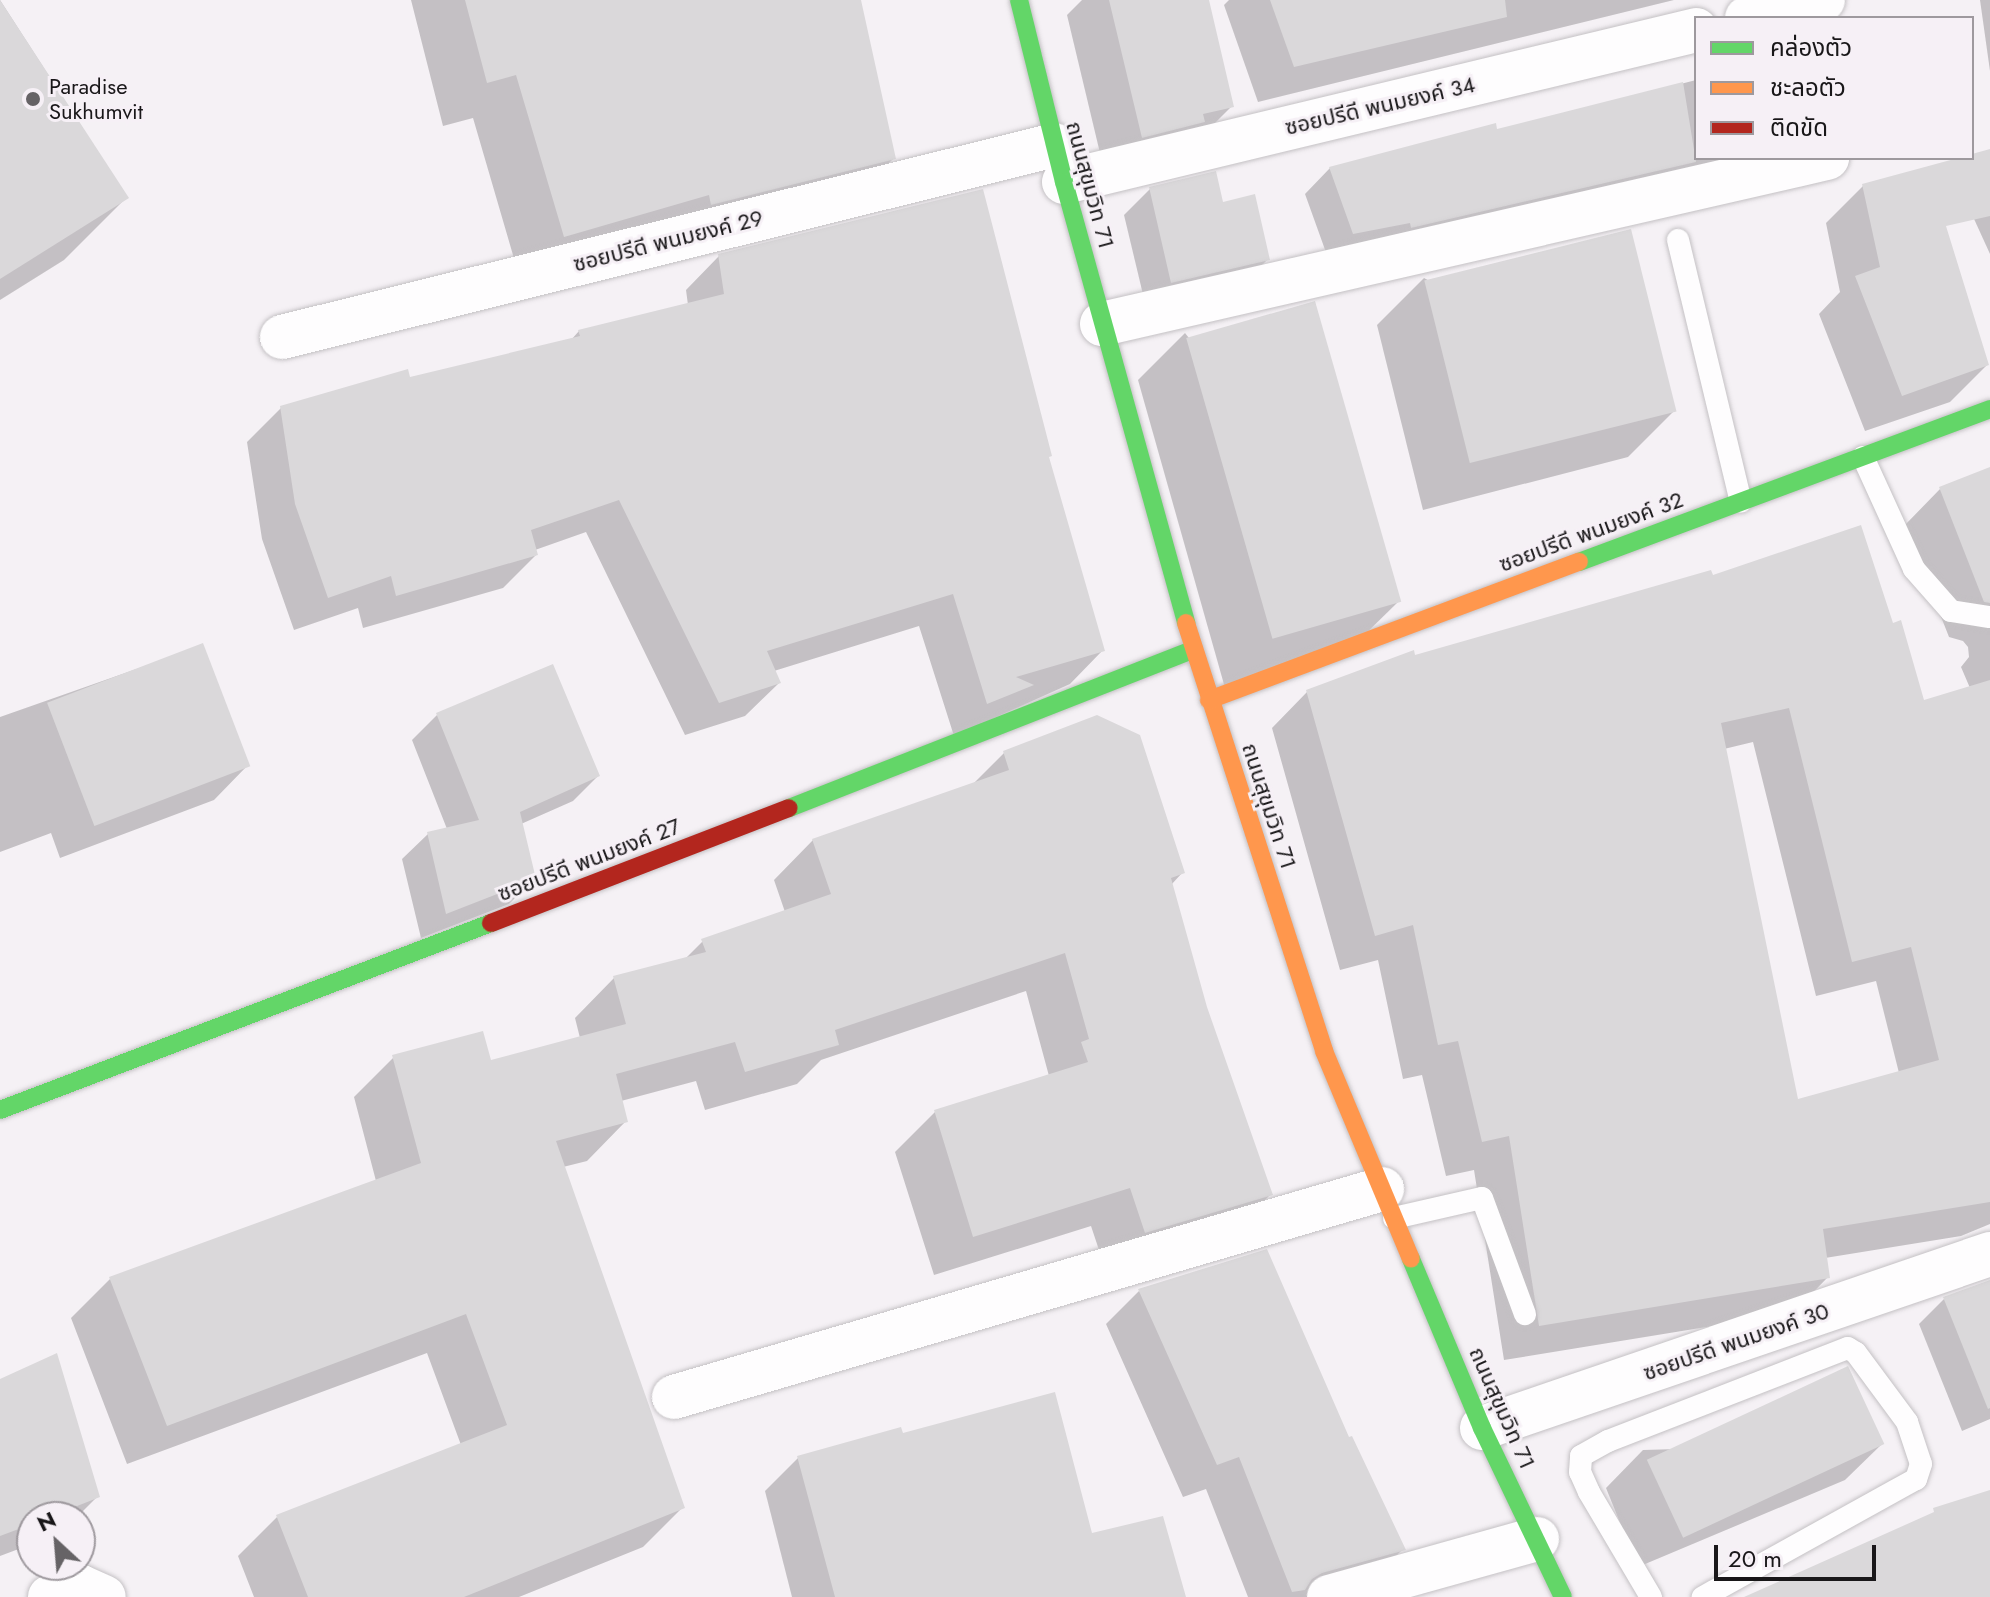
<!DOCTYPE html>
<html>
<head>
<meta charset="utf-8">
<style>
	body { margin:0 }
	#map { position:relative; width:1990px; height:1597px; overflow:hidden; background:#f5f1f5; font-family:Jost,"Noto Sans Thai",sans-serif }
	div>[style] { position:absolute }
	[style*='--x'] { left:calc(var(--x)*1px); top:calc(var(--y)*1px); width:calc(var(--w)*1px); rotate:calc(var(--a)*1deg) }
	.shadow>* { inset:0; background:#0003 }
	.building>* { inset:0; background:#dad8da; transform-origin:0 0 }
	.roads { filter:drop-shadow(0 0 2px #c4c1c4) drop-shadow(0 0 2px #c4c1c4) }
	.lane>* { height:22px; margin:-11px; padding:0 11px; transform-origin:11px; border-radius:11px; background:#fefdfe }
	.street>* { height:44px; margin:-22px; padding:0 22px; transform-origin:22px; border-radius:22px; background:#fefdfe }
	.fast>* { height:18px; margin:-9px; padding:0 9px; transform-origin:9px; border-radius:9px; background:#63d668 }
	.slow>* { height:18px; margin:-9px; padding:0 9px; transform-origin:9px; border-radius:9px; background:#ff974d }
	.jam>* { height:18px; margin:-9px; padding:0 9px; transform-origin:9px; border-radius:9px; background:#b3261e }
	.dots>* { width:22px; height:22px; translate:-50% -50%; box-sizing:border-box; border:4px solid #f6f0f6; border-radius:50% }
	span { translate:-50% -50%; white-space:nowrap; text-align:center; line-height:1.15; -webkit-text-stroke:6px #f6f0f6; paint-order:stroke }
	.poi-label { font-size:22px; color:#191719 }
	.left { translate:0 -50%; text-align:left }
	.street-label { font-size:22px; color:#191719 }
	.legend { position:absolute; left:1694px; top:16px; width:280px; height:144px; box-sizing:border-box; background:#f6f0f6; border:2px solid #9e999e; margin:0; padding:10px 14px; list-style:none; font-size:24px; color:#191719 }
	.legend li { display:flex; align-items:center; gap:16px; height:40px }
	.legend b { width:40px; border:2px solid #9e999e }
	.north { position:absolute; left:16px; top:1501px; width:80px; height:80px; box-sizing:border-box; background:#f6f0f6; border:2px solid #9e999e; border-radius:50%; rotate:334deg; font-size:22px; font-weight:700; line-height:32px; text-align:center; color:#191719 }
	.north::after { content:''; display:block; margin:auto; width:28px; height:36px; background:#666366; clip-path:polygon(50% 0,100% 100%,50% 72%,0 100%) }
	.scale { position:absolute; left:1714px; top:1545px; width:162px; height:36px; box-sizing:border-box; border:4px solid #191719; border-top:0; padding-left:10px; font-size:24px; line-height:28px; white-space:nowrap; color:#191719; -webkit-text-stroke:6px #f6f0f6; paint-order:stroke }
</style>
</head>
<body>
<div id="map">
	<div class="shadow">
		<i style="clip-path:polygon(0 0,127px 197px,64px 260px,0 300px)"></i>
		<i style="clip-path:polygon(411px 0,859px 0,894px 158px,850px 202px,520px 279px,473px 118px,443px 126px)"></i>
		<i style="clip-path:polygon(1082px 0,1207px 0,1232px 106px,1195px 143px,1105px 174px,1067px 15px)"></i>
		<i style="clip-path:polygon(1229px 0,1674px 0,1258px 102px,1224px 5px)"></i>
		<i style="clip-path:polygon(1980px 0,1990px 0,1990px 71px)"></i>
		<i style="clip-path:polygon(1696px 80px,1696px 158px,1759px 158px,1328px 258px,1305px 194px,1330px 168px,1495px 132px)"></i>
		<i style="clip-path:polygon(1990px 155px,1990px 254px,1959px 186px)"></i>
		<i style="clip-path:polygon(1863px 186px,1987px 365px,1950px 402px,1865px 431px,1819px 314px,1840px 292px,1826px 223px)"></i>
		<i style="clip-path:polygon(1150px 189px,1221px 204px,1268px 259px,1243px 285px,1146px 307px,1124px 215px)"></i>
		<i style="clip-path:polygon(719px 256px,1047px 458px,1103px 650px,1070px 684px,954px 736px,919px 626px,774px 671px,779px 683px,745px 716px,685px 735px,586px 532px,535px 550px,536px 555px,503px 588px,363px 628px,358px 608px,294px 630px,262px 539px,247px 442px,281px 408px,571px 340px,579px 331px,688px 305px,686px 290px)"></i>
		<i style="clip-path:polygon(1424px 278px,1675px 410px,1628px 457px,1423px 510px,1377px 325px)"></i>
		<i style="clip-path:polygon(1185px 333px,1398px 602px,1350px 649px,1227px 695px,1138px 380px)"></i>
		<i style="clip-path:polygon(evenodd,1990px 469px,1990px 1224px,1961px 1236px,1825px 1258px,1828px 1277px,1793px 1313px,1504px 1360px,1474px 1170px,1446px 1176px,1422px 1075px,1403px 1079px,1378px 960px,1340px 970px,1272px 728px,1307px 692px,1414px 658px,1711px 578px,1892px 626px,1922px 702px,1970px 688px,1961px 667px,1969px 657px,1968px 647px,1963px 641px,1949px 637px,1905px 525px,1940px 489px,1990px 469px,1753px 742px,1816px 996px,1876px 981px,1899px 1073px,1796px 1101px,1724px 749px,1753px 742px)"></i>
		<i style="clip-path:polygon(202px 646px,248px 765px,214px 800px,60px 858px,51px 833px,0 852px,0 717px)"></i>
		<i style="clip-path:polygon(437px 715px,598px 776px,573px 801px,521px 824px,534px 879px,509px 904px,421px 938px,402px 859px,428px 834px,447px 829px,412px 740px)"></i>
		<i style="clip-path:polygon(1004px 753px,1183px 872px,1171px 885px,1205px 1007px,1271px 1194px,1231px 1234px,1106px 1271px,1091px 1226px,934px 1275px,895px 1152px,935px 1112px,1049px 1076px,1026px 991px,821px 1060px,797px 1084px,705px 1110px,696px 1081px,621px 1101px,626px 1121px,587px 1161px,563px 1167px,683px 1507px,643px 1547px,519px 1597px,254px 1597px,238px 1556px,278px 1516px,461px 1445px,427px 1353px,127px 1464px,71px 1318px,110px 1279px,376px 1181px,354px 1097px,394px 1057px,489px 1062px,580px 1038px,575px 1018px,614px 978px,684px 960px,703px 941px,785px 912px,774px 880px,813px 840px,972px 785px)"></i>
		<i style="clip-path:polygon(1990px 1282px,1990px 1419px,1962px 1431px,1919px 1324px,1944px 1299px)"></i>
		<i style="clip-path:polygon(1139px 1291px,1347px 1439px,1403px 1549px,1370px 1582px,1318px 1597px,1248px 1597px,1206px 1489px,1183px 1497px,1106px 1324px)"></i>
		<i style="clip-path:polygon(0 1381px,98px 1496px,77px 1517px,32px 1517px,32px 1544px,0 1556px)"></i>
		<i style="clip-path:polygon(901px 1436px,1091px 1535px,1184px 1597px,792px 1597px,765px 1491px,798px 1458px)"></i>
		<i style="clip-path:polygon(1883px 1443px,1845px 1480px,1638px 1567px,1606px 1488px,1643px 1450px)"></i>
	</div>
	<div class="building">
		<i style="clip-path:polygon(0 0,129px 198px,0 279px)"></i>
		<i style="clip-path:polygon(465px 0,861px 0,896px 159px,711px 205px,709px 195px,564px 237px,516px 75px,487px 83px)"></i>
		<i style="clip-path:polygon(1109px 0,1209px 0,1234px 107px,1203px 114px,1205px 122px,1142px 138px)"></i>
		<i style="clip-path:polygon(1270px 0,1505px 0,1507px 17px,1294px 67px)"></i>
		<i style="clip-path:polygon(1683px 82px,1696px 162px,1411px 228px,1410px 223px,1353px 234px,1329px 167px,1496px 123px,1497px 129px)"></i>
		<i style="clip-path:polygon(1990px 149px,1990px 216px,1946px 226px,1989px 365px,1902px 396px,1855px 276px,1880px 267px,1862px 184px,1958px 158px,1972px 158px,1972px 154px)"></i>
		<i style="clip-path:polygon(1216px 171px,1223px 202px,1255px 194px,1270px 260px,1171px 283px,1149px 187px)"></i>
		<i style="clip-path:polygon(983px 189px,1052px 456px,1049px 457px,1105px 651px,1016px 677px,1034px 685px,987px 704px,953px 594px,767px 651px,781px 683px,719px 703px,619px 500px,531px 530px,538px 555px,396px 596px,391px 576px,328px 598px,295px 504px,280px 406px,408px 369px,410px 377px,580px 336px,578px 330px,724px 294px,718px 254px)"></i>
		<i style="left:1631px;top:229px;width:188px;height:213px;rotate:76deg"></i>
		<i style="left:1315px;top:301px;width:313px;height:134px;rotate:74deg"></i>
		<i style="clip-path:polygon(1990px 467px,1990px 603px,1984px 602px,1939px 487px)"></i>
		<i style="clip-path:polygon(evenodd,1861px 525px,1893px 623px,1901px 620px,1924px 700px,1990px 680px,1990px 1202px,1823px 1229px,1830px 1278px,1539px 1326px,1509px 1136px,1482px 1142px,1458px 1041px,1438px 1045px,1413px 925px,1375px 936px,1306px 690px,1414px 650px,1415px 655px,1711px 570px,1713px 575px,1861px 525px,1789px 708px,1852px 962px,1911px 947px,1939px 1060px,1798px 1099px,1721px 723px,1789px 708px)"></i>
		<i style="left:203px;top:643px;width:132px;height:167px;rotate:69deg"></i>
		<i style="clip-path:polygon(553px 664px,600px 776px,520px 812px,536px 879px,446px 914px,427px 832px,479px 820px,436px 713px)"></i>
		<i style="clip-path:polygon(1097px 715px,1140px 735px,1185px 873px,1171px 878px,1207px 1007px,1273px 1195px,1145px 1233px,1130px 1188px,973px 1237px,934px 1110px,1088px 1062px,1081px 1042px,1089px 1039px,1065px 953px,835px 1030px,839px 1045px,745px 1072px,735px 1042px,616px 1074px,628px 1122px,556px 1141px,685px 1508px,464px 1597px,308px 1597px,276px 1515px,507px 1425px,466px 1314px,167px 1426px,109px 1277px,421px 1163px,392px 1055px,483px 1031px,491px 1060px,626px 1024px,613px 976px,706px 952px,701px 939px,831px 894px,812px 839px,1009px 770px,1003px 751px)"></i>
		<i style="clip-path:polygon(1267px 1249px,1349px 1437px,1352px 1436px,1406px 1550px,1322px 1573px,1312px 1579px,1305px 1590px,1292px 1592px,1239px 1457px,1217px 1465px,1138px 1289px)"></i>
		<i style="clip-path:polygon(1990px 1280px,1990px 1408px,1988px 1409px,1943px 1297px)"></i>
		<i style="clip-path:polygon(57px 1353px,100px 1497px,49px 1517px,32px 1517px,32px 1524px,0 1536px,0 1379px)"></i>
		<i style="left:1848px;top:1366px;width:86px;height:222px;rotate:65deg"></i>
		<i style="clip-path:polygon(1055px 1392px,1092px 1533px,1163px 1516px,1186px 1597px,835px 1597px,797px 1456px,901px 1427px,903px 1433px)"></i>
		<i style="clip-path:polygon(1990px 1490px,1990px 1597px,1744px 1597px,1934px 1512px,1933px 1508px)"></i>
	</div>
	<div class="roads">
		<div class="lane">
			<i style="--x:1678;--y:240;--w:269;--a:76.5"></i>
			<i style="--x:1863;--y:457;--w:123;--a:65.5"></i>
			<i style="--x:1914;--y:569;--w:56;--a:48.6"></i>
			<i style="--x:1951;--y:611;--w:39;--a:9"></i>
			<i style="--x:1394;--y:1218;--w:90;--a:-12.8"></i>
			<i style="--x:1482;--y:1198;--w:124;--a:69.7"></i>
			<i style="--x:1651;--y:1597;--w:122;--a:-120.6"></i>
			<i style="--x:1589;--y:1492;--w:22;--a:-114"></i>
			<i style="--x:1580;--y:1472;--w:16;--a:-86"></i>
			<i style="--x:1581;--y:1456;--w:31;--a:-29"></i>
			<i style="--x:1608;--y:1441;--w:257;--a:-21.2"></i>
			<i style="--x:1848;--y:1348;--w:9;--a:32"></i>
			<i style="--x:1856;--y:1353;--w:86;--a:53.5"></i>
			<i style="--x:1907;--y:1422;--w:44;--a:71.6"></i>
			<i style="--x:1921;--y:1464;--w:16;--a:108"></i>
			<i style="--x:1916;--y:1479;--w:244;--a:151"></i>
		</div>
		<div class="street">
			<i style="--x:1747;--y:18;--w:78;--a:-13.3"></i>
			<i style="--x:1064;--y:182;--w:650;--a:-13.52"></i>
			<i style="--x:1102;--y:324;--w:744;--a:-12.9"></i>
			<i style="--x:282;--y:337;--w:796;--a:-13.95"></i>
			<i style="--x:674;--y:1397;--w:738;--a:-16.37"></i>
			<i style="--x:1482;--y:1428;--w:537;--a:-18.91"></i>
			<i style="--x:50;--y:1597;--w:31;--a:-21"></i>
			<i style="--x:79;--y:1586;--w:27;--a:24"></i>
			<i style="--x:1329;--y:1597;--w:216;--a:-15.6"></i>
		</div>
		<div class="fast">
			<i style="--x:1019;--y:0;--w:187;--a:76.1"></i>
			<i style="--x:1064;--y:182;--w:458;--a:74.5"></i>
			<i style="--x:1579;--y:562;--w:439;--a:-20.4"></i>
			<i style="--x:789;--y:808;--w:434;--a:-21.4"></i>
			<i style="--x:0;--y:1110;--w:525;--a:-20.85"></i>
			<i style="--x:1411;--y:1259;--w:183;--a:67.2"></i>
			<i style="--x:1482;--y:1428;--w:187;--a:64.4"></i>
		</div>
		<div class="slow">
			<i style="--x:1186;--y:623;--w:450;--a:72.1"></i>
			<i style="--x:1324;--y:1051;--w:225;--a:67.3"></i>
			<i style="--x:1209;--y:700;--w:395;--a:-20.5"></i>
		</div>
		<div class="jam">
			<i style="--x:491;--y:923;--w:319;--a:-21.1"></i>
		</div>
	</div>
	<div class="dots">
		<i style="left:33px;top:99px;background:#666366"></i>
	</div>
	<div class="poi-label">
		<span class="left" style="left:49px;top:99px">Paradise<br>Sukhumvit</span>
	</div>
	<div class="street-label">
		<span style="left:1380px;top:106px;rotate:-13deg">ซอยปรีดี พนมยงค์ 34</span>
		<span style="left:1090px;top:185px;rotate:75deg">ถนนสุขุมวิท 71</span>
		<span style="left:668px;top:241px;rotate:-14deg">ซอยปรีดี พนมยงค์ 29</span>
		<span style="left:1591px;top:532px;rotate:-20deg">ซอยปรีดี พนมยงค์ 32</span>
		<span style="left:1269px;top:806px;rotate:72deg">ถนนสุขุมวิท 71</span>
		<span style="left:589px;top:860px;rotate:-21deg">ซอยปรีดี พนมยงค์ 27</span>
		<span style="left:1736px;top:1342px;rotate:-19deg">ซอยปรีดี พนมยงค์ 30</span>
		<span style="left:1502px;top:1408px;rotate:66deg">ถนนสุขุมวิท 71</span>
	</div>
	<ul class="legend">
	<li><b style="height:10px;background:#63d668"></b>คล่องตัว</li>
	<li><b style="height:10px;background:#ff974d"></b>ชะลอตัว</li>
	<li><b style="height:10px;background:#b3261e"></b>ติดขัด</li>
	</ul>
	<div class="north">N</div>
	<div class="scale">20 m</div>
</div>
</body>
</html>
